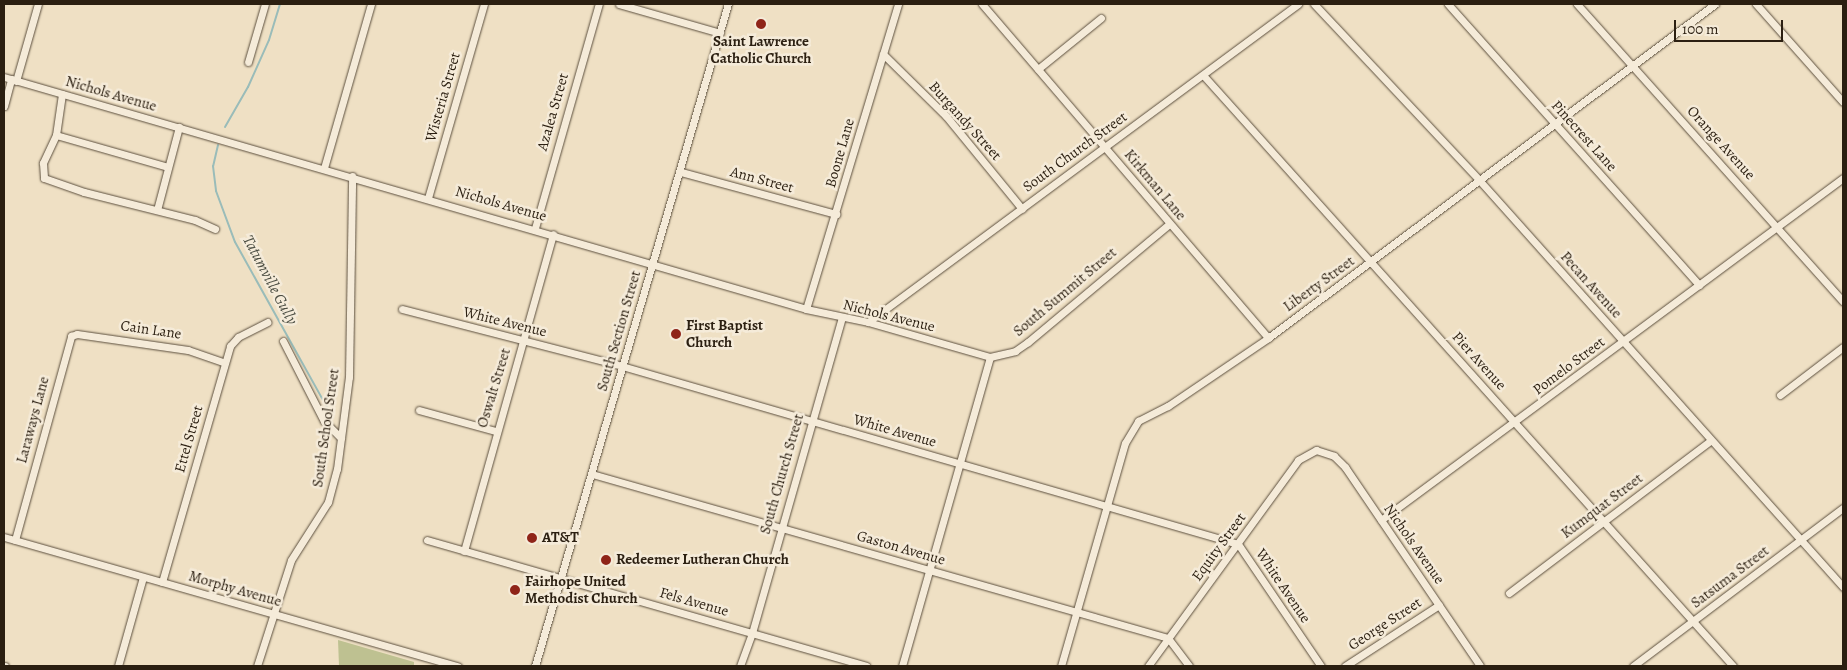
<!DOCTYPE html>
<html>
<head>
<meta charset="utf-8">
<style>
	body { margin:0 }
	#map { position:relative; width:1847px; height:670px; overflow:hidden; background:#efe0c4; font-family:Alegreya,serif }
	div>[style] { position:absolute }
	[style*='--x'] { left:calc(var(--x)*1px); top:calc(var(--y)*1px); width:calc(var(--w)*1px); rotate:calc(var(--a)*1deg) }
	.green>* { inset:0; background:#bec191 }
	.stream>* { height:2px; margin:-1px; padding:0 1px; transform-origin:1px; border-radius:1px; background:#9abcb9 }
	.roads { filter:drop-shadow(0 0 1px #5c4f3e) drop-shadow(0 0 1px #5c4f3e) }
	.minor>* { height:7px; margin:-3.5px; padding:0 3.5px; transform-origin:3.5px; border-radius:3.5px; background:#f5ebd9 }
	.dots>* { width:14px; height:14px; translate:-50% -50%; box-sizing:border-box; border:2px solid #f5ebd9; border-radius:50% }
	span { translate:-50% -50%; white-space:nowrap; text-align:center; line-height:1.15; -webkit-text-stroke:5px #f5ebd9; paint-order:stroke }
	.poi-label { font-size:15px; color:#2b1f11; font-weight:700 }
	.left { translate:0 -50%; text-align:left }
	.street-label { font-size:15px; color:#2b1f11 }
	.water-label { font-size:16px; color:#4c4e43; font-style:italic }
	.frame { position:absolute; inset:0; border:5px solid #2b1f11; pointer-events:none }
	.scale { position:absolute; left:1674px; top:20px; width:109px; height:22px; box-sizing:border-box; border:2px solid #2b1f11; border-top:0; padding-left:6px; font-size:15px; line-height:18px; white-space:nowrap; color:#2b1f11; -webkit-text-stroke:4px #f5ebd9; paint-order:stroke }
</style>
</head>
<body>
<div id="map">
	<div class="green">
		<i style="clip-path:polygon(338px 640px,414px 662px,414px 666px,339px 666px)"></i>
	</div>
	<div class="stream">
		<i style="--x:225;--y:127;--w:46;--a:-60.1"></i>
		<i style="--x:248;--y:87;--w:51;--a:-65.9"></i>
		<i style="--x:269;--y:40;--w:38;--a:-73"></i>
		<i style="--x:218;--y:145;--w:22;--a:103"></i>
		<i style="--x:213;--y:166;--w:25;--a:83"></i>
		<i style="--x:216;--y:191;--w:54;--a:69.6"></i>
		<i style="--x:235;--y:242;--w:201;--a:60.9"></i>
	</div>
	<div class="roads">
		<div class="minor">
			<i style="--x:619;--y:4;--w:105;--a:16"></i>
			<i style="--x:982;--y:4;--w:440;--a:49.4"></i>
			<i style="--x:1314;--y:4;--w:243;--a:46.8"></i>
			<i style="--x:1480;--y:181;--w:545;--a:48.2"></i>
			<i style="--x:1448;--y:4;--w:377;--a:48.2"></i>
			<i style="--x:1577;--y:4;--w:399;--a:48.2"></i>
			<i style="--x:1756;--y:4;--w:131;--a:48.4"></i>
			<i style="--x:883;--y:54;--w:88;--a:44.5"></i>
			<i style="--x:946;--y:116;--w:120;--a:50.7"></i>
			<i style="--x:248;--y:62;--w:60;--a:-73.7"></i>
			<i style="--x:1038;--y:69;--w:81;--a:-39"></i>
			<i style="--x:1203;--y:75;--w:794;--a:48.11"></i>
			<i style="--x:4;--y:77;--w:835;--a:16.13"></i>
			<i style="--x:806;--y:309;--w:63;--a:11.8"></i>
			<i style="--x:868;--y:322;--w:127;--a:16"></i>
			<i style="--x:990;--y:357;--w:26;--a:-13"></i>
			<i style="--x:1015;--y:351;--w:16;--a:-35"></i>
			<i style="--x:1028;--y:342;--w:184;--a:-39.9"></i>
			<i style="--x:16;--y:81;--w:80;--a:-74.1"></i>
			<i style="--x:62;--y:94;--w:41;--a:98.3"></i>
			<i style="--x:56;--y:135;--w:31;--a:115"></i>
			<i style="--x:43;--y:163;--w:15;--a:86"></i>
			<i style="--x:44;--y:178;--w:42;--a:19.3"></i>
			<i style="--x:84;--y:192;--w:114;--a:14.2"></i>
			<i style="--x:195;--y:220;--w:22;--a:24"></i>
			<i style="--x:4;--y:106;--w:28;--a:-75"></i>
			<i style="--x:56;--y:135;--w:116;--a:15.9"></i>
			<i style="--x:324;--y:168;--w:171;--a:-74"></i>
			<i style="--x:681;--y:172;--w:161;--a:15.2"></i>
			<i style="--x:428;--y:198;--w:202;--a:-73.9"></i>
			<i style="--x:157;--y:210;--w:86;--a:-75.2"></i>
			<i style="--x:535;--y:228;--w:233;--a:-74.1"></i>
			<i style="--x:402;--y:309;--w:220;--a:14.5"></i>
			<i style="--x:615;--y:364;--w:648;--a:16.12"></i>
			<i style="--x:1238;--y:544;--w:148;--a:55.8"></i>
			<i style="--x:806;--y:309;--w:319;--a:-73.2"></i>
			<i style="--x:868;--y:322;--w:535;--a:-36.48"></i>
			<i style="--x:283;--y:341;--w:90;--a:62.9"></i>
			<i style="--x:324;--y:421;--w:24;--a:45"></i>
			<i style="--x:1780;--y:395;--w:79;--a:-37.3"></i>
			<i style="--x:419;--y:410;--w:80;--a:15.3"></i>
			<i style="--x:592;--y:474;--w:599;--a:15.89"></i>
			<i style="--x:1168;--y:638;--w:35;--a:53"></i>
			<i style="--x:1381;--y:520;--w:575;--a:-36.51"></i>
			<i style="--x:4;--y:537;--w:472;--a:15.9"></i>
			<i style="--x:15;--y:540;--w:212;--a:-74.6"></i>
			<i style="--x:71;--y:336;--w:6;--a:-18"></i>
			<i style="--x:77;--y:334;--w:112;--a:8.2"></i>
			<i style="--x:188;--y:350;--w:39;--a:19"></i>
			<i style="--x:427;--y:540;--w:457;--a:16"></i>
			<i style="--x:464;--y:551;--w:329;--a:-74.3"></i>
			<i style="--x:162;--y:582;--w:246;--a:-73.9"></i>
			<i style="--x:230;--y:346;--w:12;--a:-48"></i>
			<i style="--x:238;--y:337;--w:33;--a:-27"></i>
			<i style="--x:1509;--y:593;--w:253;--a:-37.1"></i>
			<i style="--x:4;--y:666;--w:1;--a:0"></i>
			<i style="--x:118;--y:666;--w:92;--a:-74.3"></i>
			<i style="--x:257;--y:666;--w:111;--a:-72.2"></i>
			<i style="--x:291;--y:560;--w:69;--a:-57.5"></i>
			<i style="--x:328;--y:502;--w:34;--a:-75"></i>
			<i style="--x:337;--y:469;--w:93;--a:-82.6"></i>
			<i style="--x:349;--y:377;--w:201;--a:-89.1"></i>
			<i style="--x:535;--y:666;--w:690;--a:-73.75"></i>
			<i style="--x:740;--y:666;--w:35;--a:-70"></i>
			<i style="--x:752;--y:633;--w:328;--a:-74.1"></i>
			<i style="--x:902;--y:666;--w:321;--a:-74.1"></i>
			<i style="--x:1061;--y:666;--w:232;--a:-74"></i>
			<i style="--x:1125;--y:443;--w:26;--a:-59"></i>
			<i style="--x:1138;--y:421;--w:34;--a:-27"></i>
			<i style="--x:1168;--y:406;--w:121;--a:-34.2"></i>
			<i style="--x:1268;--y:338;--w:558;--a:-36.77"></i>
			<i style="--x:1148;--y:666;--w:255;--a:-53.9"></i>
			<i style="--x:1298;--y:460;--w:21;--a:-29"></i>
			<i style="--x:1316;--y:450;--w:19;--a:18"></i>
			<i style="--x:1334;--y:456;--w:16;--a:45"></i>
			<i style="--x:1345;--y:467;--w:240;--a:55.8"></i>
			<i style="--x:1345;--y:666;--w:112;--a:-33"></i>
			<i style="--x:1633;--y:666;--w:263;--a:-37"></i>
		</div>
	</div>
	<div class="dots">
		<i style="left:761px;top:24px;background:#8f2418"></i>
		<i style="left:676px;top:334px;background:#8f2418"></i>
		<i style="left:532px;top:538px;background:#8f2418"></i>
		<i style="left:606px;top:560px;background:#8f2418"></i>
		<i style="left:515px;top:590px;background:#8f2418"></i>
	</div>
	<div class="poi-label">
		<span style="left:761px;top:50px">Saint Lawrence<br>Catholic Church</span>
		<span class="left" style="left:686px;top:334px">First Baptist<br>Church</span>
		<span class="left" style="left:542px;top:538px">AT&amp;T</span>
		<span class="left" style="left:616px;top:560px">Redeemer Lutheran Church</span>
		<span class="left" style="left:525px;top:590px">Fairhope United<br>Methodist Church</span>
	</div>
	<div class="street-label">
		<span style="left:111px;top:94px;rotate:16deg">Nichols Avenue</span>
		<span style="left:443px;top:97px;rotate:-74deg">Wisteria Street</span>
		<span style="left:553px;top:112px;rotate:-74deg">Azalea Street</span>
		<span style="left:965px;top:121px;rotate:48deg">Burgandy Street</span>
		<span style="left:1584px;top:136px;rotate:48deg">Pinecrest Lane</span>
		<span style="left:1721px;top:143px;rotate:48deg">Orange Avenue</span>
		<span style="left:1075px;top:152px;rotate:-36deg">South Church Street</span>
		<span style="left:840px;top:153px;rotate:-74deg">Boone Lane</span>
		<span style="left:762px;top:180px;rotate:15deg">Ann Street</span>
		<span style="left:1155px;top:185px;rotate:50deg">Kirkman Lane</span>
		<span style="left:501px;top:204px;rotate:16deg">Nichols Avenue</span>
		<span style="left:1319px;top:284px;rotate:-36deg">Liberty Street</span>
		<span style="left:1591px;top:285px;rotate:48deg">Pecan Avenue</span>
		<span style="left:1065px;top:292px;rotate:-40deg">South Summit Street</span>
		<span style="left:889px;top:316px;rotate:14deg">Nichols Avenue</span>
		<span style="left:505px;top:322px;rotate:14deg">White Avenue</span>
		<span style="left:151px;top:330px;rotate:8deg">Cain Lane</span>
		<span style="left:619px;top:331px;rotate:-74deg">South Section Street</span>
		<span style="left:1479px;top:361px;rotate:48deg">Pier Avenue</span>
		<span style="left:1569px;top:366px;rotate:-37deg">Pomelo Street</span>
		<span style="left:494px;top:388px;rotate:-73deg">Oswalt Street</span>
		<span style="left:33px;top:420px;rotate:-75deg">Laraways Lane</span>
		<span style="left:326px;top:428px;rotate:-82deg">South School Street</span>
		<span style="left:895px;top:431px;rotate:16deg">White Avenue</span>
		<span style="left:189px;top:439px;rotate:-74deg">Ettel Street</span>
		<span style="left:782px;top:474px;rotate:-74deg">South Church Street</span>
		<span style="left:1602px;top:506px;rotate:-37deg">Kumquat Street</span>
		<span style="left:1414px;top:544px;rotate:55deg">Nichols Avenue</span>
		<span style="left:1219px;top:547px;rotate:-54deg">Equity Street</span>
		<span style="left:901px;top:548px;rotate:16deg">Gaston Avenue</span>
		<span style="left:1730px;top:577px;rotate:-37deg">Satsuma Street</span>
		<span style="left:1283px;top:586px;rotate:56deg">White Avenue</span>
		<span style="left:235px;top:589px;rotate:16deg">Morphy Avenue</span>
		<span style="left:694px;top:602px;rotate:16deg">Fels Avenue</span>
		<span style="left:1385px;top:624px;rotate:-33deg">George Street</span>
	</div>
	<div class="water-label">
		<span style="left:270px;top:280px;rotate:62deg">Tatumville Gully</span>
	</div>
	<div class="frame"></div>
	<div class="scale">100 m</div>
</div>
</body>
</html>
